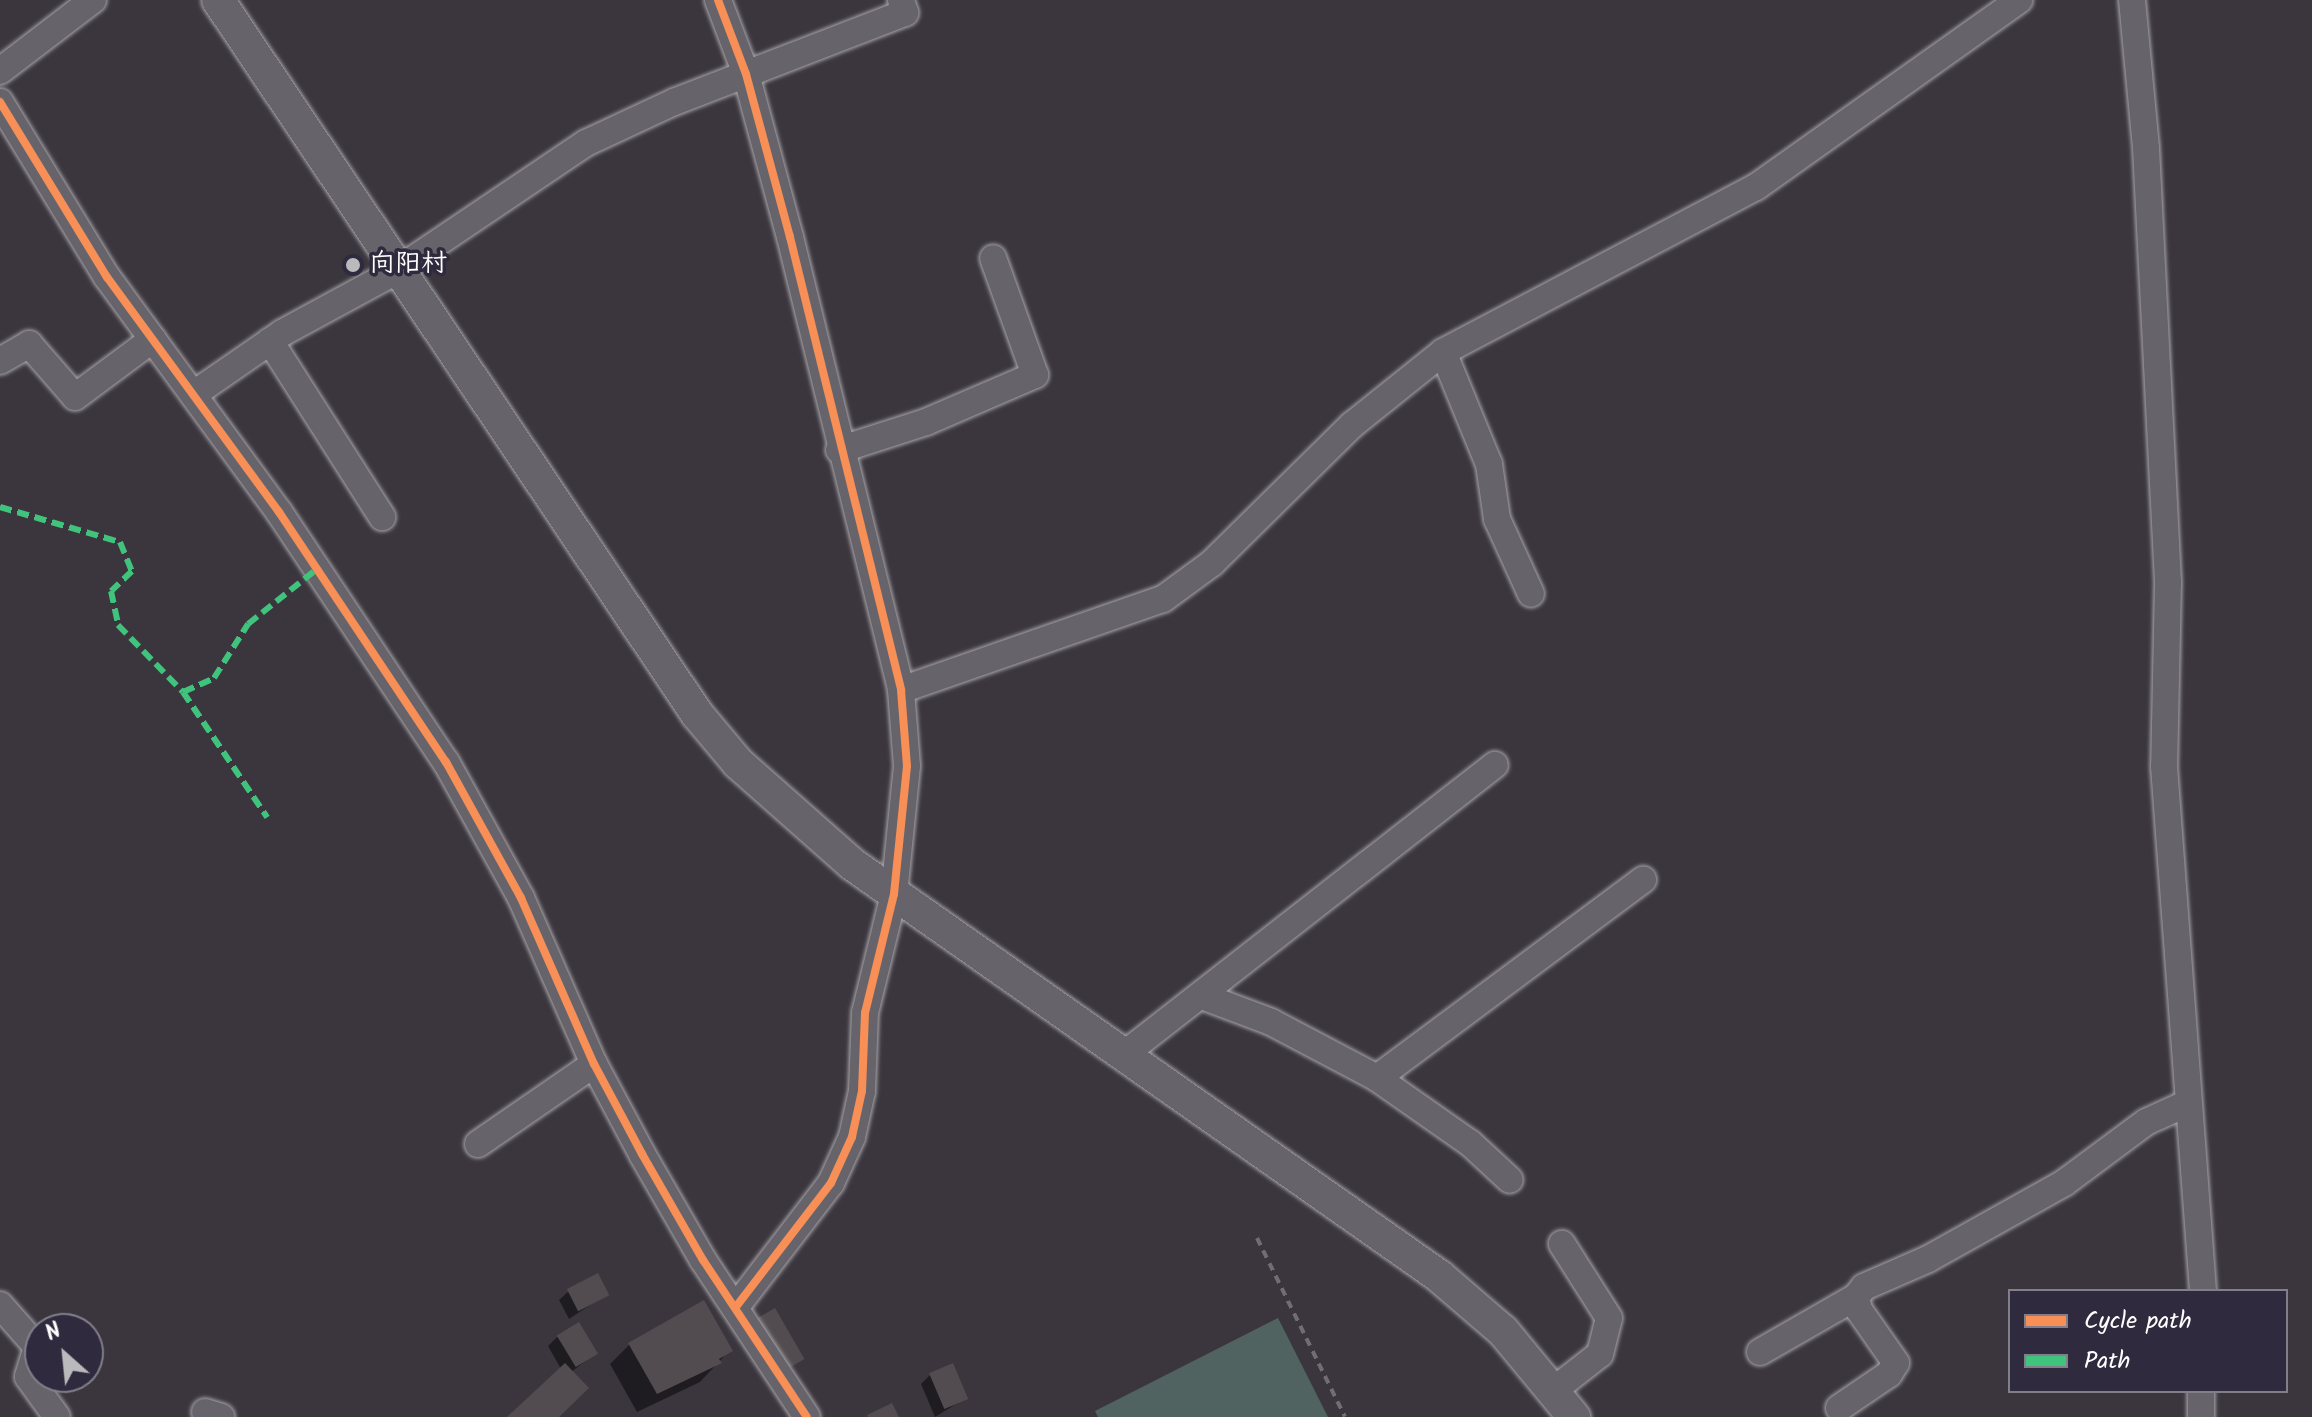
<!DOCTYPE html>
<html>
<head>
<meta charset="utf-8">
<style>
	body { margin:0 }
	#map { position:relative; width:2312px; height:1417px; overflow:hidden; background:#3b363e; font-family:Kalam,"LXGW WenKai TC",sans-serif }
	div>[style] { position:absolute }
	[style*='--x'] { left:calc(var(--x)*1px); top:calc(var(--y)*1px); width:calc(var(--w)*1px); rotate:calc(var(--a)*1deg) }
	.green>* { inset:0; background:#516360 }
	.shadow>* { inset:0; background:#0007 }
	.building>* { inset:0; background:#524c50; transform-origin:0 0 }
	.path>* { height:4px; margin-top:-2px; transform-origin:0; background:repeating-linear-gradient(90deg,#706d73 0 8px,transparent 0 14px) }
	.roads { filter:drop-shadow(0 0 2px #a7a5a8) drop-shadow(0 0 2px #a7a5a8) }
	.minor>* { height:26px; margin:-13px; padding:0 13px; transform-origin:13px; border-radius:13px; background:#66646a }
	.major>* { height:32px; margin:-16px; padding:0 16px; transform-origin:16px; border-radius:16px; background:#66646a }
	.quiet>* { height:6px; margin-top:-3px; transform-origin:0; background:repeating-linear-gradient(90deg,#40c37c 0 12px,transparent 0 18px) }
	.cycleway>* { height:8px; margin:-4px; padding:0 4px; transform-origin:4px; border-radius:4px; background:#f78f57 }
	.dots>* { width:22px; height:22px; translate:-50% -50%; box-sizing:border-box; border:4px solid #2f2a3d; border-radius:50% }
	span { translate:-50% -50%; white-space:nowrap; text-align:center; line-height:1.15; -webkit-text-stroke:7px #2f2a3d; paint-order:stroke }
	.poi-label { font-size:26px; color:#fff }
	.left { translate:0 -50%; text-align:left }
	.legend { position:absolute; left:2008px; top:1289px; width:280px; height:104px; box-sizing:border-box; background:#2f2a3d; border:2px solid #827f8b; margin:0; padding:10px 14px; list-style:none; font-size:24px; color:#fff }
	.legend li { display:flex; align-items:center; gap:16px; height:40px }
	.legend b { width:40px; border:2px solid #827f8b }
	.north { position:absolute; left:24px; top:1313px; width:80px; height:80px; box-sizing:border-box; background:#2f2a3d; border:2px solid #827f8b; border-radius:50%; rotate:333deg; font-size:22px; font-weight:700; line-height:32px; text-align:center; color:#fff }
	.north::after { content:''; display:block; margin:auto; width:28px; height:36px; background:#bab9bb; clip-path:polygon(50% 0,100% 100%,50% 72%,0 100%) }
</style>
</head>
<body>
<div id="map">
	<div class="green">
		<i style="clip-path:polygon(1278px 1318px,1328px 1417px,1098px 1417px,1095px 1411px)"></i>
	</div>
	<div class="shadow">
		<i style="clip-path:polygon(569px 1291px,607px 1294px,569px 1319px,559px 1300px)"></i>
		<i style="clip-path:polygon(703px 1303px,730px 1350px,700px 1382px,637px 1412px,610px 1364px,629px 1345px)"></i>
		<i style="clip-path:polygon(557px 1337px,595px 1354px,571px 1372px,557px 1417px,510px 1417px,561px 1369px,548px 1346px)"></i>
		<i style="clip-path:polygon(930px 1375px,966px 1398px,935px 1417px,921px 1384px)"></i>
	</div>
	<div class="building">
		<i style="left:598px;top:1273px;width:25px;height:35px;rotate:63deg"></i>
		<i style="clip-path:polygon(704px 1300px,733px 1351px,719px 1359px,722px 1363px,657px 1394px,628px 1343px)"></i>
		<i style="left:775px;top:1308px;width:59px;height:29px;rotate:60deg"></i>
		<i style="left:579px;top:1322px;width:37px;height:26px;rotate:59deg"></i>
		<i style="clip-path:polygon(565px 1363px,589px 1388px,559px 1417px,507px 1417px)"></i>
		<i style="left:953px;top:1363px;width:39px;height:26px;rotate:67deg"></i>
		<i style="clip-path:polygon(892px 1403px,899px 1417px,868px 1417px,867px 1415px)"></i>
	</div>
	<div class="path">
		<i style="--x:1257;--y:1238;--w:199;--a:63.8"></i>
	</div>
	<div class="roads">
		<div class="minor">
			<i style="--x:718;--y:0;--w:79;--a:69.3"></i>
			<i style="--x:746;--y:74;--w:169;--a:74.9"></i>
			<i style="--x:790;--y:237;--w:466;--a:76.2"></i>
			<i style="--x:901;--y:690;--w:76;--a:85.5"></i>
			<i style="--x:907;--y:766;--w:129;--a:95.8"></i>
			<i style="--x:894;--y:894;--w:122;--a:103.7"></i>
			<i style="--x:865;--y:1013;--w:78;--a:92.2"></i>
			<i style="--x:862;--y:1091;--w:47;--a:102.3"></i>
			<i style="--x:852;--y:1137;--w:51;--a:114.5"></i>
			<i style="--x:831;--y:1183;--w:156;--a:127.5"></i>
			<i style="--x:2132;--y:0;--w:149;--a:84.6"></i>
			<i style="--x:2146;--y:148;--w:435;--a:87.1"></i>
			<i style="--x:2168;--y:582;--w:184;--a:91.2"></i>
			<i style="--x:2164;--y:766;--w:526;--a:85.75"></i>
			<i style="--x:0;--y:71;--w:117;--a:-37.4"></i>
			<i style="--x:0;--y:102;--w:205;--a:58.6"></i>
			<i style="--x:107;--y:277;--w:291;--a:53.8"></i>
			<i style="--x:279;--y:512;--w:301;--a:56.3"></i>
			<i style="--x:446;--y:762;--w:155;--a:61.1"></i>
			<i style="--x:521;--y:898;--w:181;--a:66.3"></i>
			<i style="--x:594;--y:1064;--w:102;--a:61.9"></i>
			<i style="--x:642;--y:1154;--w:122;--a:60.1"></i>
			<i style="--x:703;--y:1260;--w:188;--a:56.5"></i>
			<i style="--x:270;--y:341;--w:209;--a:57.5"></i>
			<i style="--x:1443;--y:352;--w:121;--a:67.7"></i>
			<i style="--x:1489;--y:464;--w:56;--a:81.7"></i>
			<i style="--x:1497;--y:519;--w:82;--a:65.6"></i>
			<i style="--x:0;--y:361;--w:34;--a:-30"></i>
			<i style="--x:29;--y:344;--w:70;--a:49"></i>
			<i style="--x:75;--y:397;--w:97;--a:-36.6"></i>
			<i style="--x:194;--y:394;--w:107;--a:-34.7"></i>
			<i style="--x:282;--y:333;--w:130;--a:-28.5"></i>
			<i style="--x:396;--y:271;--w:229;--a:-34"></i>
			<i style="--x:586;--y:143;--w:97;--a:-25"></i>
			<i style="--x:674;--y:102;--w:248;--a:-21.1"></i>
			<i style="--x:905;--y:13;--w:14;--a:-107"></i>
			<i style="--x:839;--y:450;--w:91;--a:-17.8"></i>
			<i style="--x:926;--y:422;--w:119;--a:-23.3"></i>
			<i style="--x:1035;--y:375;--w:124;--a:-109.7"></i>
			<i style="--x:901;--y:690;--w:277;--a:-19.2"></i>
			<i style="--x:1163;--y:599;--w:61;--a:-36.3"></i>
			<i style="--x:1212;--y:563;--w:197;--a:-44.6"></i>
			<i style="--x:1352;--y:425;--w:117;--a:-38.7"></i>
			<i style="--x:1443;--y:352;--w:354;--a:-27.8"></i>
			<i style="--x:1756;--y:187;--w:323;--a:-35.4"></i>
			<i style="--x:1202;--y:996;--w:74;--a:20.6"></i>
			<i style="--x:1271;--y:1022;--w:120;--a:27.8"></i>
			<i style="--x:1377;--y:1078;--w:332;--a:-36.7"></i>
			<i style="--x:1126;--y:1053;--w:468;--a:-38"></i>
			<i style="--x:1377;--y:1078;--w:113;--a:35"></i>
			<i style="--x:1470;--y:1143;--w:54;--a:42.8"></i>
			<i style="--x:478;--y:1144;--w:141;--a:-34.6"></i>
			<i style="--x:0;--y:1305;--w:56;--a:48.6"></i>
			<i style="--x:37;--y:1347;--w:31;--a:107"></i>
			<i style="--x:28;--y:1377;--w:49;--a:54.1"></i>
			<i style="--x:1760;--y:1352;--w:111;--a:-29.8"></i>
			<i style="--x:1554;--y:1390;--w:58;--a:-38"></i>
			<i style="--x:1600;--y:1354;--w:37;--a:-76"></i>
			<i style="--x:1609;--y:1318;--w:88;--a:-122.4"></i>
			<i style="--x:2201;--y:1391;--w:26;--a:90"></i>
			<i style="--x:1839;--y:1408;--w:60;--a:-34.2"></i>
			<i style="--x:1889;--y:1374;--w:13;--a:-58"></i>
			<i style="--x:1896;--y:1363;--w:65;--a:-124.9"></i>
			<i style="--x:1859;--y:1310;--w:13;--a:-103"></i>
			<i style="--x:1856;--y:1297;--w:13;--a:-51"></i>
			<i style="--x:1864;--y:1287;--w:70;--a:-23.6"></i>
			<i style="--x:1928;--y:1259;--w:156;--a:-29.2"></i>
			<i style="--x:2064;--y:1183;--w:102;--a:-36.6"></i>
			<i style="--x:2146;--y:1122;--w:44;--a:-24.2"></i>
			<i style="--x:205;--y:1412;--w:17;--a:17"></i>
		</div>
		<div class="major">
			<i style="--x:218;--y:0;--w:860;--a:56.14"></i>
			<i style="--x:697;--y:714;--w:64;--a:50.1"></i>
			<i style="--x:738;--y:763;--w:152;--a:41.5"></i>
			<i style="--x:852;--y:864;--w:717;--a:35.06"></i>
			<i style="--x:1439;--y:1276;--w:84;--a:40.7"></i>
			<i style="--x:1503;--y:1331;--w:112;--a:50.5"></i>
		</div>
	</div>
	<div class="quiet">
		<i style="--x:0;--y:507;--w:125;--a:16.3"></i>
		<i style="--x:120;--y:542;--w:31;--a:68"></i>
		<i style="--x:132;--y:571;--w:29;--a:136"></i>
		<i style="--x:111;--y:591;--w:35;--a:78"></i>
		<i style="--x:118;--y:625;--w:93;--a:45.9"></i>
		<i style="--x:183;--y:692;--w:151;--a:56.1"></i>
		<i style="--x:183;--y:692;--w:34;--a:-24"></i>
		<i style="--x:214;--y:678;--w:64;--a:-57.8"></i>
		<i style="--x:248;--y:624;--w:88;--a:-38.6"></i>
	</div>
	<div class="cycleway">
		<i style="--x:718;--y:0;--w:79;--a:69.3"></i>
		<i style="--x:746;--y:74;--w:169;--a:74.9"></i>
		<i style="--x:790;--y:237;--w:466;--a:76.2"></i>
		<i style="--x:901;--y:690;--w:76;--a:85.5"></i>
		<i style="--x:907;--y:766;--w:129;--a:95.8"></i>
		<i style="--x:894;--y:894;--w:122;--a:103.7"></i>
		<i style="--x:865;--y:1013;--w:78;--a:92.2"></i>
		<i style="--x:862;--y:1091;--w:47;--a:102.3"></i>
		<i style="--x:852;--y:1137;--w:51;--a:114.5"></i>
		<i style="--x:831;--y:1183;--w:156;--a:127.5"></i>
		<i style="--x:0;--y:102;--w:205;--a:58.6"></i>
		<i style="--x:107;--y:277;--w:291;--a:53.8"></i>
		<i style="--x:279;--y:512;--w:301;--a:56.3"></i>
		<i style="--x:446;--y:762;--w:155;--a:61.1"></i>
		<i style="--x:521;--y:898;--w:181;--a:66.3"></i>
		<i style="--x:594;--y:1064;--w:102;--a:61.9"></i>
		<i style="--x:642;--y:1154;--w:122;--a:60.1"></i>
		<i style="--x:703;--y:1260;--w:188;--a:56.5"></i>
	</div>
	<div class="dots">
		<i style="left:353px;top:265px;background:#bab9bb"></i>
	</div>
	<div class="poi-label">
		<span class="left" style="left:369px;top:265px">向阳村</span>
	</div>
	<ul class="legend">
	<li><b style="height:10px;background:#f78f57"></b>Cycle path</li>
	<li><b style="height:10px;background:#40c37c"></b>Path</li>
	</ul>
	<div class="north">N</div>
</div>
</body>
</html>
